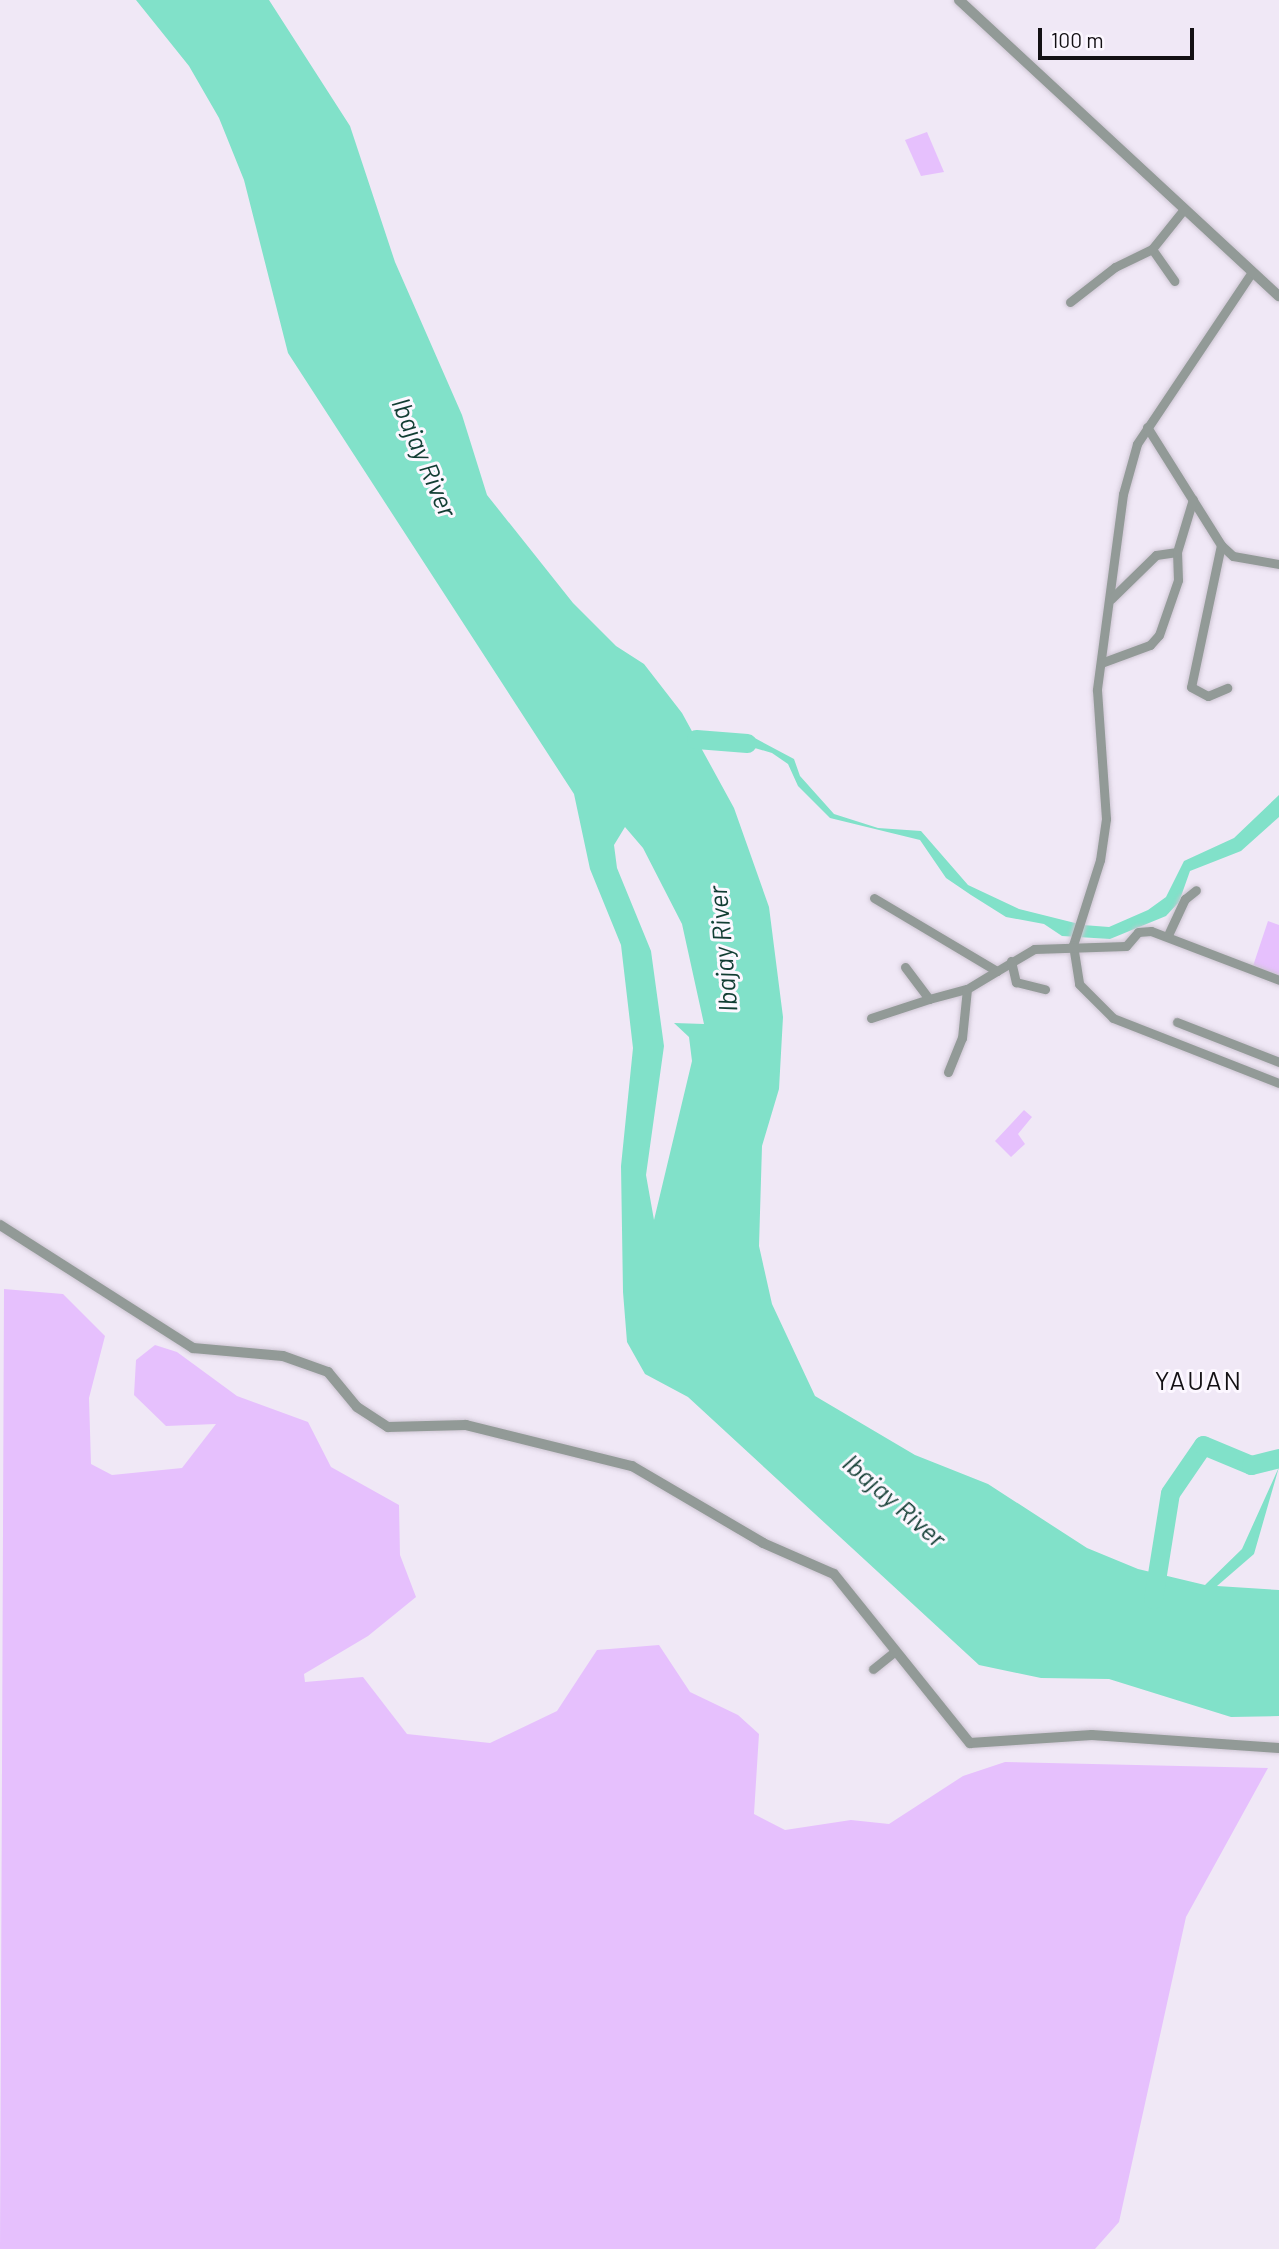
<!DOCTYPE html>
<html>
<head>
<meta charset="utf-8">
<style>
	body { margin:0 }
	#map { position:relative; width:1279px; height:2249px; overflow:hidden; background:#f0e8f6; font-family:Barlow,sans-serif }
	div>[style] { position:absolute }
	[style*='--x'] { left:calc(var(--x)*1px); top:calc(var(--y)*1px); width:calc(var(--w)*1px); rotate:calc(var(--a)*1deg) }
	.green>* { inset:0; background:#e6c0fd }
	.water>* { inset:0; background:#81e1c9 }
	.river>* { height:19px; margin:-9.5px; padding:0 9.5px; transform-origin:9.5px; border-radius:9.5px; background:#81e1c9 }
	.roads { filter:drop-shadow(0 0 2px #cdc5d2) drop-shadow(0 0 2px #cdc5d2) }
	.minor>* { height:9px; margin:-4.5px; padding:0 4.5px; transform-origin:4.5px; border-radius:4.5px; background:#929a97 }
	.tertiary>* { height:10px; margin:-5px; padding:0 5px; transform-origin:5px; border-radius:5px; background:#929a97 }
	span { translate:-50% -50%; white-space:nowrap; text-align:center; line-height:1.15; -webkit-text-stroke:6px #fcf7ff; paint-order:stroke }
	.water-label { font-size:26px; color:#113d33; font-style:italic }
	.neighbourhood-label { font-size:26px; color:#131014; letter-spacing:2px }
	.scale { position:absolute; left:1038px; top:28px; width:156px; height:32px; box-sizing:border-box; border:4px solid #131014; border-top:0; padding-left:9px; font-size:21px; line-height:24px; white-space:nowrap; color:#131014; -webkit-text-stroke:5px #fcf7ff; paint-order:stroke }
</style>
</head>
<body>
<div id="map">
	<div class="green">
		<i style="clip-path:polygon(927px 132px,944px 172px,921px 176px,905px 140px)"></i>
		<i style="clip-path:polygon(1268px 921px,1279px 925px,1279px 977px,1253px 966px)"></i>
		<i style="clip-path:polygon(1024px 1110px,1032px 1117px,1018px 1134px,1025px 1144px,1011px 1157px,995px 1141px)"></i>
		<i style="clip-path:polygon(4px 1289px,63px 1294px,105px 1336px,89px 1398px,91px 1464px,112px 1475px,182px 1468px,216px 1424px,166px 1426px,134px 1395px,136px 1360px,155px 1345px,177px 1352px,237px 1396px,308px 1422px,331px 1467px,399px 1505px,400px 1555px,416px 1597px,368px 1636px,304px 1674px,305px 1682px,363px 1677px,407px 1734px,490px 1743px,557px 1711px,597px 1650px,659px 1645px,690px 1692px,738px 1715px,759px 1734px,754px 1814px,785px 1830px,851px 1820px,889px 1824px,963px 1776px,1005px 1762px,1268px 1768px,1186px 1917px,1119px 2222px,1095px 2249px,0 2249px)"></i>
	</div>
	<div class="water">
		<i style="clip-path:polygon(evenodd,136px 0,269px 0,350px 126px,395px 262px,462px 415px,487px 495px,573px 603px,616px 646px,644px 664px,682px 713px,734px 808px,769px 907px,783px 1017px,779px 1089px,762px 1146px,759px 1246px,772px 1304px,815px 1396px,915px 1455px,988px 1484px,1087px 1548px,1138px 1569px,1205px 1585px,1242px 1549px,1279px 1467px,1254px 1554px,1217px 1586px,1279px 1590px,1279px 1716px,1231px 1717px,1109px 1679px,1041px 1678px,979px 1665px,688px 1397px,645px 1374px,627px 1342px,623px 1292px,621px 1166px,633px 1048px,621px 945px,590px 869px,574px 794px,288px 353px,244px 180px,219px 118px,189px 66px,136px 0,625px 827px,643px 848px,682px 924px,704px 1024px,674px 1023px,689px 1037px,692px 1061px,654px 1220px,646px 1175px,664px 1046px,651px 951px,617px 868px,614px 845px,625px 827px)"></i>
		<i style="clip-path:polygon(751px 736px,794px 759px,800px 776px,834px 814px,878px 828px,921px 831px,968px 885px,1019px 909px,1083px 925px,1109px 927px,1148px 910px,1166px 897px,1184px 861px,1234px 838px,1279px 795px,1279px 817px,1241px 851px,1190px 871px,1179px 902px,1166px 916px,1110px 939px,1062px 936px,1044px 924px,1006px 917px,971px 895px,946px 878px,920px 840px,830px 818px,798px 786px,788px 764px,772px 753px,721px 738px)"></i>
	</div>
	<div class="river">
		<i style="--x:696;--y:739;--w:51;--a:4.5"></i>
		<i style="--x:1153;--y:1599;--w:107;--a:-80.9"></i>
		<i style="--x:1170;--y:1493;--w:58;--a:-55.5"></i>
		<i style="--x:1203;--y:1445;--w:52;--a:22.6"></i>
		<i style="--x:1251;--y:1465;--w:29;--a:-14"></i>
	</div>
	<div class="roads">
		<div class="minor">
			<i style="--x:1152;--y:249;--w:39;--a:55"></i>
			<i style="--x:1252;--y:272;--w:207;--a:123.8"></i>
			<i style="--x:1137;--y:444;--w:52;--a:105.6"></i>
			<i style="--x:1123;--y:494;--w:198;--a:97.6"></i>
			<i style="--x:1097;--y:690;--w:129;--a:86"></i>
			<i style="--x:1106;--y:819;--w:41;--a:98.3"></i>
			<i style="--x:1100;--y:860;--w:89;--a:107.6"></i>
			<i style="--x:1073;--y:945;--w:39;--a:81"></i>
			<i style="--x:1079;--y:984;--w:48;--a:45"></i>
			<i style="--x:1113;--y:1018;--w:178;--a:21.4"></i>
			<i style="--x:1070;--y:302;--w:57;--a:-37.9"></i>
			<i style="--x:1115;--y:267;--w:41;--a:-25.9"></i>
			<i style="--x:1152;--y:249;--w:51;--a:-51.3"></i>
			<i style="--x:1147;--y:427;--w:139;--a:57.9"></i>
			<i style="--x:1221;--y:545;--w:16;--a:43"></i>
			<i style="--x:1233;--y:556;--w:47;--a:9.9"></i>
			<i style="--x:1221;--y:545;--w:145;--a:101.9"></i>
			<i style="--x:1191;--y:687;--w:19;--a:28"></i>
			<i style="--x:1208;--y:696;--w:21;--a:-23"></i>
			<i style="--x:1111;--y:599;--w:63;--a:-44.4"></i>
			<i style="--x:1156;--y:555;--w:21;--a:-8"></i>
			<i style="--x:1101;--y:663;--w:52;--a:-20.2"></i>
			<i style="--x:1150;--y:645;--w:13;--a:-48"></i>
			<i style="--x:1159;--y:635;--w:58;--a:-70.9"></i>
			<i style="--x:1178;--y:580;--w:28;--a:-92"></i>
			<i style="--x:1177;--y:552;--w:55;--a:-73.2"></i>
			<i style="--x:874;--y:898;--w:143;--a:30.7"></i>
			<i style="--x:997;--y:971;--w:43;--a:-30.7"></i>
			<i style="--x:1034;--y:949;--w:92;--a:-1.9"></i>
			<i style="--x:1126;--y:946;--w:18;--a:-49"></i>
			<i style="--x:1138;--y:932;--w:13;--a:-4"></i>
			<i style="--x:1151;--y:931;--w:137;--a:20.9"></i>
			<i style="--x:1168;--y:935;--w:40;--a:-65"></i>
			<i style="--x:1185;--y:899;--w:14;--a:-39"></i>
			<i style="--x:1011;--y:961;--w:22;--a:77"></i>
			<i style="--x:1016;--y:982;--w:30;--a:14"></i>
			<i style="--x:905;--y:967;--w:40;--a:53"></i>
			<i style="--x:929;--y:999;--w:39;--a:-15"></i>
			<i style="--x:967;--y:989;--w:35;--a:-31"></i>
			<i style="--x:871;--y:1018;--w:61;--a:-18.1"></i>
			<i style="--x:1177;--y:1022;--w:110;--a:21.4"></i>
			<i style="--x:948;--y:1072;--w:37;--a:-68"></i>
			<i style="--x:962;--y:1038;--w:49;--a:-84.2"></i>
			<i style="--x:873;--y:1669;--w:27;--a:-39"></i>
		</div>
		<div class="tertiary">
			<i style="--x:959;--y:0;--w:436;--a:42.8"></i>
			<i style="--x:0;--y:1225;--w:229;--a:32.5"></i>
			<i style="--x:193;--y:1348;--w:90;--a:5.1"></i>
			<i style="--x:283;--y:1356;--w:48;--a:19.6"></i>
			<i style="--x:328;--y:1372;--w:45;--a:50.4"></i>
			<i style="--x:357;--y:1407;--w:37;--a:33"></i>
			<i style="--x:388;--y:1427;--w:78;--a:-1.5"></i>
			<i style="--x:466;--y:1425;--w:171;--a:13.9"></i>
			<i style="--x:632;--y:1466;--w:152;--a:30.4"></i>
			<i style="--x:763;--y:1543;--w:77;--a:23.6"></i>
			<i style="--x:834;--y:1574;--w:217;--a:51.2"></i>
			<i style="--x:970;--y:1743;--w:122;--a:-3.8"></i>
			<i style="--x:1092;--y:1735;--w:187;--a:4"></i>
		</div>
	</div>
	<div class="water-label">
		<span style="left:425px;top:457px;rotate:67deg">Ibajay River</span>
		<span style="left:722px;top:949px;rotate:-95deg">Ibajay River</span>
		<span style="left:895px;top:1500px;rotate:41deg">Ibajay River</span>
	</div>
	<div class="neighbourhood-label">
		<span style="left:1199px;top:1380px">YAUAN</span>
	</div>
	<div class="scale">100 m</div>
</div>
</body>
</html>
